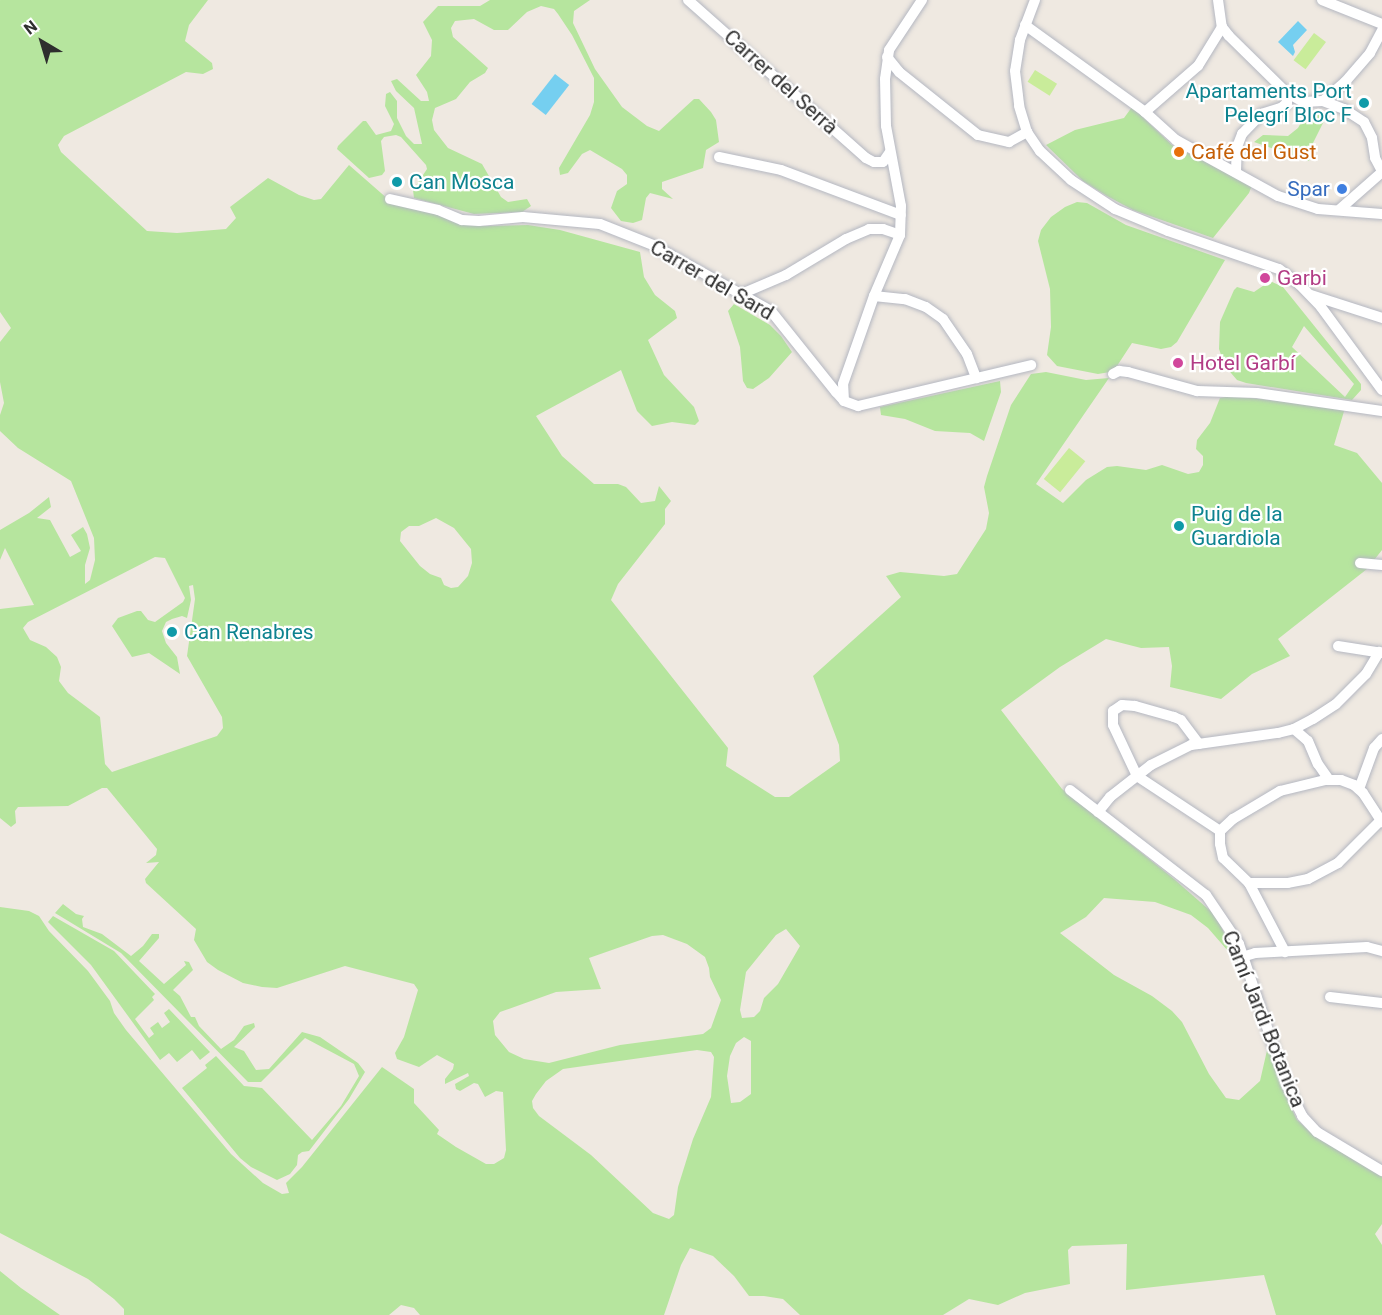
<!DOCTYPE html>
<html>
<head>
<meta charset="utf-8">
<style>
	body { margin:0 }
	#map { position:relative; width:1382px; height:1315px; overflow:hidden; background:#efe9e1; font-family:Roboto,sans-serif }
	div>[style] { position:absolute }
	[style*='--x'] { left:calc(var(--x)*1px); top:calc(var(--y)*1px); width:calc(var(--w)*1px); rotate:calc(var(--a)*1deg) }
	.green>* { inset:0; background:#b6e59e }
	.pitch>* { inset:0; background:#c9ec9a; transform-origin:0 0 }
	.water>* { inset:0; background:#75cff0; transform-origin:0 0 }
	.roads { filter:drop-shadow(0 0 2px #b4b7c1) drop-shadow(0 0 2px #b4b7c1) }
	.minor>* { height:10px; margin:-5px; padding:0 5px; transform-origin:5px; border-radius:5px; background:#fff }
	.dots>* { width:16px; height:16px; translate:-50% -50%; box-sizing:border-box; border:3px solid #fff; border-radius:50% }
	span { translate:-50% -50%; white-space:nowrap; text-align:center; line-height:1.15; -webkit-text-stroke:4.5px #fff; paint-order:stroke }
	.street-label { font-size:21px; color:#2e2e2e }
	.culture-label { font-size:21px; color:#0d838f }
	.right { translate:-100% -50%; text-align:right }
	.left { translate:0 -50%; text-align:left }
	.food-label { font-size:21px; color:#c56008 }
	.shop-label { font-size:21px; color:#366cbe }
	.hotel-label { font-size:21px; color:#b23c85 }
	.north { position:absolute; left:12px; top:12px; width:60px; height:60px; -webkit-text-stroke:4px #fff; paint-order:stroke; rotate:322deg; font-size:16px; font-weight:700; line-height:24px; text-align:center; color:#2e2e2e }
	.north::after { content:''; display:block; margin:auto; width:21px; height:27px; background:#2e2e2e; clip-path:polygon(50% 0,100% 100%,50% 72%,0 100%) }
</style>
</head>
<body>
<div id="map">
	<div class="green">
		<i style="clip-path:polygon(evenodd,0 0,208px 0,189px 25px,185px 41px,212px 63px,213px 69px,203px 74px,186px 72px,64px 136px,58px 145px,61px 152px,147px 231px,177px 233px,226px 229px,236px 218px,230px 207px,268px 178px,299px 195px,314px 200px,321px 199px,349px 165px,389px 200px,485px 226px,528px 225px,560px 230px,640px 252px,644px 277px,655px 295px,675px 311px,677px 318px,648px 340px,664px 375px,694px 407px,699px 421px,695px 425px,672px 422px,652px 426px,637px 411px,621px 370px,536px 416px,562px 456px,594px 484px,618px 484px,626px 487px,641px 503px,655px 501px,659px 486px,671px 501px,665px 509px,665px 524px,618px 584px,611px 600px,728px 748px,726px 766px,775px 797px,789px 797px,840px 761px,839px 745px,813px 676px,901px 597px,886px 576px,900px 572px,944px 576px,957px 574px,986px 529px,989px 513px,984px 487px,987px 476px,1011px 405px,1031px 374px,1046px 372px,1086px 380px,1109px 378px,1036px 484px,1063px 503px,1086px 480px,1107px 467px,1117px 466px,1146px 470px,1162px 465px,1188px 474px,1199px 472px,1203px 465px,1203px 456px,1196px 449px,1197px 440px,1210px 423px,1220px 398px,1231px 396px,1345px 408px,1334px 445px,1357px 453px,1382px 483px,1382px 550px,1367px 569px,1278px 639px,1290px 656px,1252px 674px,1221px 699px,1170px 687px,1172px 666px,1169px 647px,1141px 648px,1106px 639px,1060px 667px,1001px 710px,1062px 789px,1174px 879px,1215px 915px,1241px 966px,1208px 928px,1191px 915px,1155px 902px,1104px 898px,1086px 917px,1060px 933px,1114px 975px,1152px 996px,1172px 1011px,1182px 1022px,1209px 1074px,1226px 1098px,1239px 1100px,1260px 1081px,1268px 1046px,1282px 1088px,1297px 1120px,1314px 1135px,1382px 1176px,1382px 1224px,1375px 1234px,1382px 1245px,1382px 1315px,1276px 1315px,1264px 1275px,1126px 1290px,1127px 1244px,1072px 1246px,1068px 1250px,1070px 1284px,1025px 1293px,998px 1305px,969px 1299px,943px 1315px,800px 1315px,783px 1299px,764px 1296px,749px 1296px,734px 1276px,713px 1256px,690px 1248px,681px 1265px,664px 1315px,420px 1315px,414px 1308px,401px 1305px,389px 1315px,124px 1315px,124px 1309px,114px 1299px,88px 1279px,0 1233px,0 907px,29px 911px,39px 916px,49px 931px,88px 971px,110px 1001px,114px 1013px,126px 1030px,231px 1154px,263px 1183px,282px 1194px,289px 1193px,286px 1183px,302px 1167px,382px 1067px,414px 1089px,414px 1103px,439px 1130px,437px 1134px,456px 1147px,486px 1164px,494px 1164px,504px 1158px,506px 1150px,503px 1092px,496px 1091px,485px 1097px,478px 1084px,474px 1083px,460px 1091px,456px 1089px,455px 1084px,469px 1076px,468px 1073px,445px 1084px,445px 1079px,453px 1069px,454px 1064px,437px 1055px,419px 1067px,397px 1059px,395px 1053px,404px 1037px,418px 990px,414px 984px,345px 966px,277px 988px,262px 987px,243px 983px,218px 970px,207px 962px,194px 940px,196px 929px,146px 883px,145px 879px,159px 862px,146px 863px,156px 855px,157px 849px,107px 788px,102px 788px,68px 806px,18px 807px,15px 811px,16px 823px,11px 827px,0 818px,0 609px,34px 605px,5px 548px,0 560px,0 530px,29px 513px,49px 497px,51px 507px,37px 518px,50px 520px,70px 557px,81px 551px,71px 535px,83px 527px,87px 534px,90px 548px,85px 565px,85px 584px,90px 580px,95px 560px,94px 538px,71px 481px,18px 448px,0 431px,0 415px,4px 403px,0 382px,0 342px,11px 328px,0 312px,0 0,436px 518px,454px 528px,471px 549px,472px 563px,468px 576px,458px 587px,451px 588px,444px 585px,441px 578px,430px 574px,420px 566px,400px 541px,401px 532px,409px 526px,419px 526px,436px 518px,0 0,155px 557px,165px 558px,185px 598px,183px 602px,155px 622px,148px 620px,141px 611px,137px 611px,118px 618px,112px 626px,132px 657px,149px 653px,180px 674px,177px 657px,166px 643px,162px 631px,166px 622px,172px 619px,182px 616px,187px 618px,191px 600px,189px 586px,193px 585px,195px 599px,187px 656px,222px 717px,223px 728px,217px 736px,112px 772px,105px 764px,100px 717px,68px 693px,59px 681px,61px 667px,57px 657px,46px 647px,30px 640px,23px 628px,28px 622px,155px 557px,0 0,786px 929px,800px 946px,778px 984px,764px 998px,760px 1011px,754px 1017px,742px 1018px,740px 1010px,746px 972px,776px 935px,786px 929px,0 0,663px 935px,687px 944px,705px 957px,709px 968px,710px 977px,721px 1000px,711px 1028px,703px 1034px,620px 1045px,549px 1063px,524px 1059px,509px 1052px,495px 1035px,493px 1021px,500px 1012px,556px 992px,601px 989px,589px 958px,652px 936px,663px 935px,0 0,744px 1037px,751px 1041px,751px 1094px,740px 1102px,731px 1103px,727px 1076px,730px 1056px,736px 1043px,744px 1037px,0 0,697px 1050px,711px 1052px,714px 1057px,711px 1097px,693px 1139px,678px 1187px,674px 1215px,669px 1219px,653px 1213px,591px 1155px,539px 1116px,533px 1108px,532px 1101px,536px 1094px,546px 1081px,563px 1069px,697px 1050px)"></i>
		<i style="clip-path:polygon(490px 0,590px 0,574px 11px,573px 23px,595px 69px,622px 107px,647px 126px,659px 131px,694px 99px,699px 99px,711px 112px,716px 120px,719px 142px,706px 150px,703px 168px,662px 182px,662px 189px,673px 199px,650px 193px,646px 198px,642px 220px,633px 223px,621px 221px,611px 208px,617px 191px,627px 184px,627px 175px,622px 169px,590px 150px,582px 154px,568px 173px,560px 175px,559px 168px,590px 115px,594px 102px,594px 78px,572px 35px,558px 14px,554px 9px,541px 6px,527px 12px,508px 30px,494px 30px,474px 19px,455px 21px,451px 28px,453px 37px,488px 68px,485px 73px,470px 82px,456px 99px,435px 108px,432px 120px,434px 130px,448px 148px,482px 164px,501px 197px,508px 202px,527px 199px,531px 206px,522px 212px,474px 214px,414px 198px,413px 190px,427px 169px,426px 165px,401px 137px,396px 135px,384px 137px,381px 141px,385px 171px,382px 175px,369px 178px,337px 149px,338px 146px,363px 121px,366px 121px,376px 135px,391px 131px,394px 124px,385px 106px,386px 94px,390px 92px,397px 101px,397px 118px,406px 136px,414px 144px,422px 144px,414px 108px,396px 91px,391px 81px,397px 79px,421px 101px,429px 101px,427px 92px,416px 75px,431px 56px,432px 40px,423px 22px,438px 6px,480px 6px)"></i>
		<i style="clip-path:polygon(1132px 107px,1172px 145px,1252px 185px,1249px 193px,1213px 238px,1133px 210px,1107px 196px,1083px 181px,1046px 145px,1075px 130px,1124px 118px)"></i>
		<i style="clip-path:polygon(1313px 113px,1324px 114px,1326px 117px,1313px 143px,1309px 161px,1254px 142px,1263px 135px,1288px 136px,1298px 128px,1303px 119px)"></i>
		<i style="clip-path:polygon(1077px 202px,1087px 203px,1126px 225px,1225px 260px,1177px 342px,1171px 347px,1161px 349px,1132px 343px,1117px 366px,1110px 372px,1098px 374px,1057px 366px,1047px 355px,1051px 327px,1050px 289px,1038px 241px,1041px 230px,1051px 217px,1065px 207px)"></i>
		<i style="clip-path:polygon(evenodd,1270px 281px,1283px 287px,1361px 384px,1361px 390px,1352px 400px,1246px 383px,1237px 380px,1225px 366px,1219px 349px,1220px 322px,1234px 290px,1237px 287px,1254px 292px,1270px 281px,1304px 326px,1354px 384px,1345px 397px,1292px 347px,1304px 326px)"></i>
		<i style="clip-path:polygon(734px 304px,770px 325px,781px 336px,792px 352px,769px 378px,753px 389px,747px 388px,743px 381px,740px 347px,728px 311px)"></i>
		<i style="clip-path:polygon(1000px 381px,1001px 392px,984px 441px,970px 433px,935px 431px,905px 419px,881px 415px,880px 407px)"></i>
		<i style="clip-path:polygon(63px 904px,76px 914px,84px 916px,82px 919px,83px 927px,102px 934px,131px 956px,143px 946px,152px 934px,159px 934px,159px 938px,139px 961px,164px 984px,186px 965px,184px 961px,189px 962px,193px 970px,173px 990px,180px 996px,191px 1017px,195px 1017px,199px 1026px,221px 1049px,234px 1040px,244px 1026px,254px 1023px,255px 1027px,234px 1047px,244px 1051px,256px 1070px,269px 1069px,302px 1032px,320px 1037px,358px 1063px,365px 1072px,349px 1099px,309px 1151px,302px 1152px,298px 1155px,297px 1165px,290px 1174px,277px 1180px,251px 1167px,240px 1158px,182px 1088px,207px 1068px,205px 1065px,216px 1056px,244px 1086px,262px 1088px,312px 1140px,341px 1106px,359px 1076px,354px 1064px,305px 1038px,261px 1082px,248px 1082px,121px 953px,55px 913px)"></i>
		<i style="clip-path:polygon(53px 916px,114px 951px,155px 994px,152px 997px,154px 1000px,135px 1019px,149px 1038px,154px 1034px,150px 1028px,158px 1022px,162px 1028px,170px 1022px,164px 1013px,169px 1009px,210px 1052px,200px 1060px,192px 1050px,177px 1062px,169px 1053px,160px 1060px,91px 965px,48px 922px)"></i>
		<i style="clip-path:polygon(0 1271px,21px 1288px,60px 1315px,0 1315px)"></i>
	</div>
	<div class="pitch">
		<i style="left:1314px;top:33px;width:15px;height:34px;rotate:37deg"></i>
		<i style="left:1035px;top:70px;width:26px;height:14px;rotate:32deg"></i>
		<i style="left:1069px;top:448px;width:21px;height:40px;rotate:39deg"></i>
	</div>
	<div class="water">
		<i style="clip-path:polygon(1298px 21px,1307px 30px,1293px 45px,1295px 52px,1293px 56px,1278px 42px)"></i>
		<i style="left:555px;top:74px;width:18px;height:38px;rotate:38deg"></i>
	</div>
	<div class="roads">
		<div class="minor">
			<i style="--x:688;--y:0;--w:238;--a:41.6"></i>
			<i style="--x:866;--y:158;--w:9;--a:27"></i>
			<i style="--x:874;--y:162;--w:9;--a:0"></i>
			<i style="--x:883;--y:162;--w:12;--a:-55"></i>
			<i style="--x:1035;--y:0;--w:43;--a:110.6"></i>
			<i style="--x:1020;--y:40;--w:31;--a:99"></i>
			<i style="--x:1015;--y:71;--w:35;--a:83"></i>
			<i style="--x:1019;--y:106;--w:27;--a:73"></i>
			<i style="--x:1027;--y:132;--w:23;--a:56"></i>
			<i style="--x:1040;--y:151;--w:42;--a:43.1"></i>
			<i style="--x:1071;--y:180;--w:53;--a:33.4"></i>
			<i style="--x:1115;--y:209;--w:57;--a:22.5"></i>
			<i style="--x:1168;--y:231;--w:117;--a:18.9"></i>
			<i style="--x:1279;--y:269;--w:26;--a:37"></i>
			<i style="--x:1300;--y:285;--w:30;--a:46"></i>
			<i style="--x:1321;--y:307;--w:103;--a:53.7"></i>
			<i style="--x:1218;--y:0;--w:27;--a:82"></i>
			<i style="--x:1222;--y:27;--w:11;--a:52"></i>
			<i style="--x:1229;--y:36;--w:81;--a:44.5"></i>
			<i style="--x:1287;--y:93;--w:18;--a:29"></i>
			<i style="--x:1303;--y:102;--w:20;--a:-3"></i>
			<i style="--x:1323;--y:101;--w:22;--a:21"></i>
			<i style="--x:1344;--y:109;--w:24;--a:33"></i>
			<i style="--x:1364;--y:122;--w:18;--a:63"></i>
			<i style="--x:1372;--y:138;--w:20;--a:81"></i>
			<i style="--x:1375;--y:158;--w:15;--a:62"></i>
			<i style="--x:1322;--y:0;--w:65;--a:21.8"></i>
			<i style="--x:1025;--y:25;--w:148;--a:35.9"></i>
			<i style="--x:1145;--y:112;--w:42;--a:42.1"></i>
			<i style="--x:1176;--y:140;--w:116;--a:28.8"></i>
			<i style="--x:1278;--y:196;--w:42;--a:18"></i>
			<i style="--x:1318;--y:209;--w:64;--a:4.5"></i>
			<i style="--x:887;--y:57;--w:19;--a:51"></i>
			<i style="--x:899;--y:72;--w:101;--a:38.6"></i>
			<i style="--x:978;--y:135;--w:32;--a:13"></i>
			<i style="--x:1009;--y:142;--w:21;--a:-29"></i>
			<i style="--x:1323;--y:101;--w:29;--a:-41"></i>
			<i style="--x:1345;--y:82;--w:38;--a:-49"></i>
			<i style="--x:1370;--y:53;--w:26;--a:-62"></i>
			<i style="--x:1145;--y:112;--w:70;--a:-41"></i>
			<i style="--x:1198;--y:66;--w:46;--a:-58.4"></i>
			<i style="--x:719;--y:157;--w:63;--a:11.8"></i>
			<i style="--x:781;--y:170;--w:128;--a:20.6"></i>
			<i style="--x:1236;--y:171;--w:24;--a:-88"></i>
			<i style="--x:1237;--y:147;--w:14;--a:-69"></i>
			<i style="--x:1242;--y:134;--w:28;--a:-46"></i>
			<i style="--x:1261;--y:114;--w:21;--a:-17"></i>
			<i style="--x:1281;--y:108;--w:8;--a:-40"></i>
			<i style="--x:1287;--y:103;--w:10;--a:-90"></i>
			<i style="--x:390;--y:199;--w:49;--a:12.9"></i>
			<i style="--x:438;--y:210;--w:26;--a:23"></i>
			<i style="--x:462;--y:220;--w:17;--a:3"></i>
			<i style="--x:479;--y:221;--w:44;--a:-5.2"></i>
			<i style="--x:523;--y:217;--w:77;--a:5.2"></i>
			<i style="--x:600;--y:224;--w:57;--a:21.6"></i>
			<i style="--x:653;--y:245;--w:135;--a:29.2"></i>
			<i style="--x:771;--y:311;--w:104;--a:51.3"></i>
			<i style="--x:836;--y:392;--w:12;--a:48"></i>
			<i style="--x:844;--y:401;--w:15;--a:20"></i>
			<i style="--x:858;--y:406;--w:178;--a:-13.3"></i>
			<i style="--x:1340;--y:209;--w:56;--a:-41.4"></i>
			<i style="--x:739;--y:295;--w:51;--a:-23.1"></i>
			<i style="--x:786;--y:275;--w:70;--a:-31"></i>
			<i style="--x:846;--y:239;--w:25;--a:-23"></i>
			<i style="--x:869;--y:229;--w:14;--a:0"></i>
			<i style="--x:883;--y:229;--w:18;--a:19"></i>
			<i style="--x:1311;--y:295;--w:75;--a:17.9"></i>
			<i style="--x:874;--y:296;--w:31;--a:6"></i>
			<i style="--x:905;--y:299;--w:22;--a:21"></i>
			<i style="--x:926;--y:307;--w:21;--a:35"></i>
			<i style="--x:943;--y:319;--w:42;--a:55.6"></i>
			<i style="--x:967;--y:354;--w:26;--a:69"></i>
			<i style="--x:1113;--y:374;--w:7;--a:-27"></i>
			<i style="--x:1119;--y:371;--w:9;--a:6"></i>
			<i style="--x:1128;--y:372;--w:72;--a:15.4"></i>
			<i style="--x:1197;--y:391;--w:60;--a:1.9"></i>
			<i style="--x:1257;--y:393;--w:126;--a:8.2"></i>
			<i style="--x:844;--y:401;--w:17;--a:-93"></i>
			<i style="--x:843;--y:384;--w:93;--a:-70.6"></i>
			<i style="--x:874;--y:296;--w:66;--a:-66.9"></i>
			<i style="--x:900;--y:235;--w:29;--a:-88"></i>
			<i style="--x:901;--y:206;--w:81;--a:-100.6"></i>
			<i style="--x:886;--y:126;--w:47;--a:-91.2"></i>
			<i style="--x:885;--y:79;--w:29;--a:-82"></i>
			<i style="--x:889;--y:50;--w:60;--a:-56.6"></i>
			<i style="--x:1360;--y:563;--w:22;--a:5"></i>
			<i style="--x:1338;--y:646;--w:45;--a:9"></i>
			<i style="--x:1294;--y:729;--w:18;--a:41"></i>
			<i style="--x:1308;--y:741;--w:25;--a:67"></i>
			<i style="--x:1318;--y:764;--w:19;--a:55"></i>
			<i style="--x:1199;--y:744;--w:30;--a:-127"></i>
			<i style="--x:1181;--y:720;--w:8;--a:-157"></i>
			<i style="--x:1174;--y:717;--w:41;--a:-164.2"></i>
			<i style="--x:1135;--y:706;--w:13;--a:-176"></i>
			<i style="--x:1122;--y:705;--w:11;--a:146"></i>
			<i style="--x:1113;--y:711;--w:14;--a:90"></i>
			<i style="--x:1113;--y:725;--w:56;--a:64.8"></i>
			<i style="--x:1137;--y:776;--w:100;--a:33.5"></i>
			<i style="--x:1359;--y:789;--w:44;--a:-69.9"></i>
			<i style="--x:1374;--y:748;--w:12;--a:-48"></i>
			<i style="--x:1070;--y:790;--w:172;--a:37.7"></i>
			<i style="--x:1206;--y:895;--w:59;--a:56"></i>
			<i style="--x:1239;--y:944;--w:148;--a:71.4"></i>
			<i style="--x:1286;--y:1084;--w:36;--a:63"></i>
			<i style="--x:1302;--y:1116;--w:22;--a:47"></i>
			<i style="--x:1317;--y:1132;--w:76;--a:31"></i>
			<i style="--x:1098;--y:812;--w:19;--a:-51"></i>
			<i style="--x:1110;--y:797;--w:52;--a:-38"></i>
			<i style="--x:1151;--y:765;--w:45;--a:-26.6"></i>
			<i style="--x:1191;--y:745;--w:88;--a:-7.9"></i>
			<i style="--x:1278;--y:733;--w:16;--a:-14"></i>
			<i style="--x:1294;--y:729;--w:21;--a:-28"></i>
			<i style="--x:1313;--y:719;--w:27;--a:-33"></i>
			<i style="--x:1336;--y:704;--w:42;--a:-45"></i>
			<i style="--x:1366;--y:674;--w:26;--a:-59"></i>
			<i style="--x:1381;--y:820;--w:61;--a:135"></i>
			<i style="--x:1338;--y:863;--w:34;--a:152"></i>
			<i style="--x:1308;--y:879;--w:20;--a:169"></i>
			<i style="--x:1288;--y:883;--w:39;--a:180"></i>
			<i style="--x:1249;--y:883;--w:36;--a:-136"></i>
			<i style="--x:1223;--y:858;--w:14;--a:-102"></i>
			<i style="--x:1220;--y:844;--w:13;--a:-90"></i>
			<i style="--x:1220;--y:831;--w:18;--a:-43"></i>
			<i style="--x:1233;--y:819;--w:55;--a:-30.8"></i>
			<i style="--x:1280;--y:791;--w:46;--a:-13.7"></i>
			<i style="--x:1325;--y:780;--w:16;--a:0"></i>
			<i style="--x:1341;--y:780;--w:14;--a:21"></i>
			<i style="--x:1354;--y:785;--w:12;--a:42"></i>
			<i style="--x:1363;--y:793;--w:35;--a:57"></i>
			<i style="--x:1249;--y:883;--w:78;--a:62.4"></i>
			<i style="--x:1242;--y:957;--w:14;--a:-17"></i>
			<i style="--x:1255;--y:953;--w:112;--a:-3.1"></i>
			<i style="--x:1367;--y:947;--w:16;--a:15"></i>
			<i style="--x:1330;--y:997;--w:52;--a:6.6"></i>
		</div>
	</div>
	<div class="dots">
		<i style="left:1364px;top:103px;background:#0f9aa8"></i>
		<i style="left:1179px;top:152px;background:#e8710a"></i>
		<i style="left:397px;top:182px;background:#0f9aa8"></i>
		<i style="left:1342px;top:189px;background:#3f7fe0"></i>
		<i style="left:1265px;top:278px;background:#d1479c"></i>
		<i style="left:1178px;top:363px;background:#d1479c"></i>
		<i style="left:1179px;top:526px;background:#0f9aa8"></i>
		<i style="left:172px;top:632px;background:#0f9aa8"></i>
	</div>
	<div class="street-label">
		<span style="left:781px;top:82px;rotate:42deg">Carrer del Serrà</span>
		<span style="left:712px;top:280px;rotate:30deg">Carrer del Sard</span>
		<span style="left:1264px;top:1019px;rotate:68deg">Camí Jardi Botanica</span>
	</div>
	<div class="culture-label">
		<span class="right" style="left:1352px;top:103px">Apartaments Port<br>Pelegrí Bloc F</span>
		<span class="left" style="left:409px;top:182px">Can Mosca</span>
		<span class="left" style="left:1191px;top:526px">Puig de la<br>Guardiola</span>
		<span class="left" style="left:184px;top:632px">Can Renabres</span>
	</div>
	<div class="food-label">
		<span class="left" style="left:1191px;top:152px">Café del Gust</span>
	</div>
	<div class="shop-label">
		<span class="right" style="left:1330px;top:189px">Spar</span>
	</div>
	<div class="hotel-label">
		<span class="left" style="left:1277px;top:278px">Garbi</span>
		<span class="left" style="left:1190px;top:363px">Hotel Garbí</span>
	</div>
	<div class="north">N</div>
</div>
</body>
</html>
